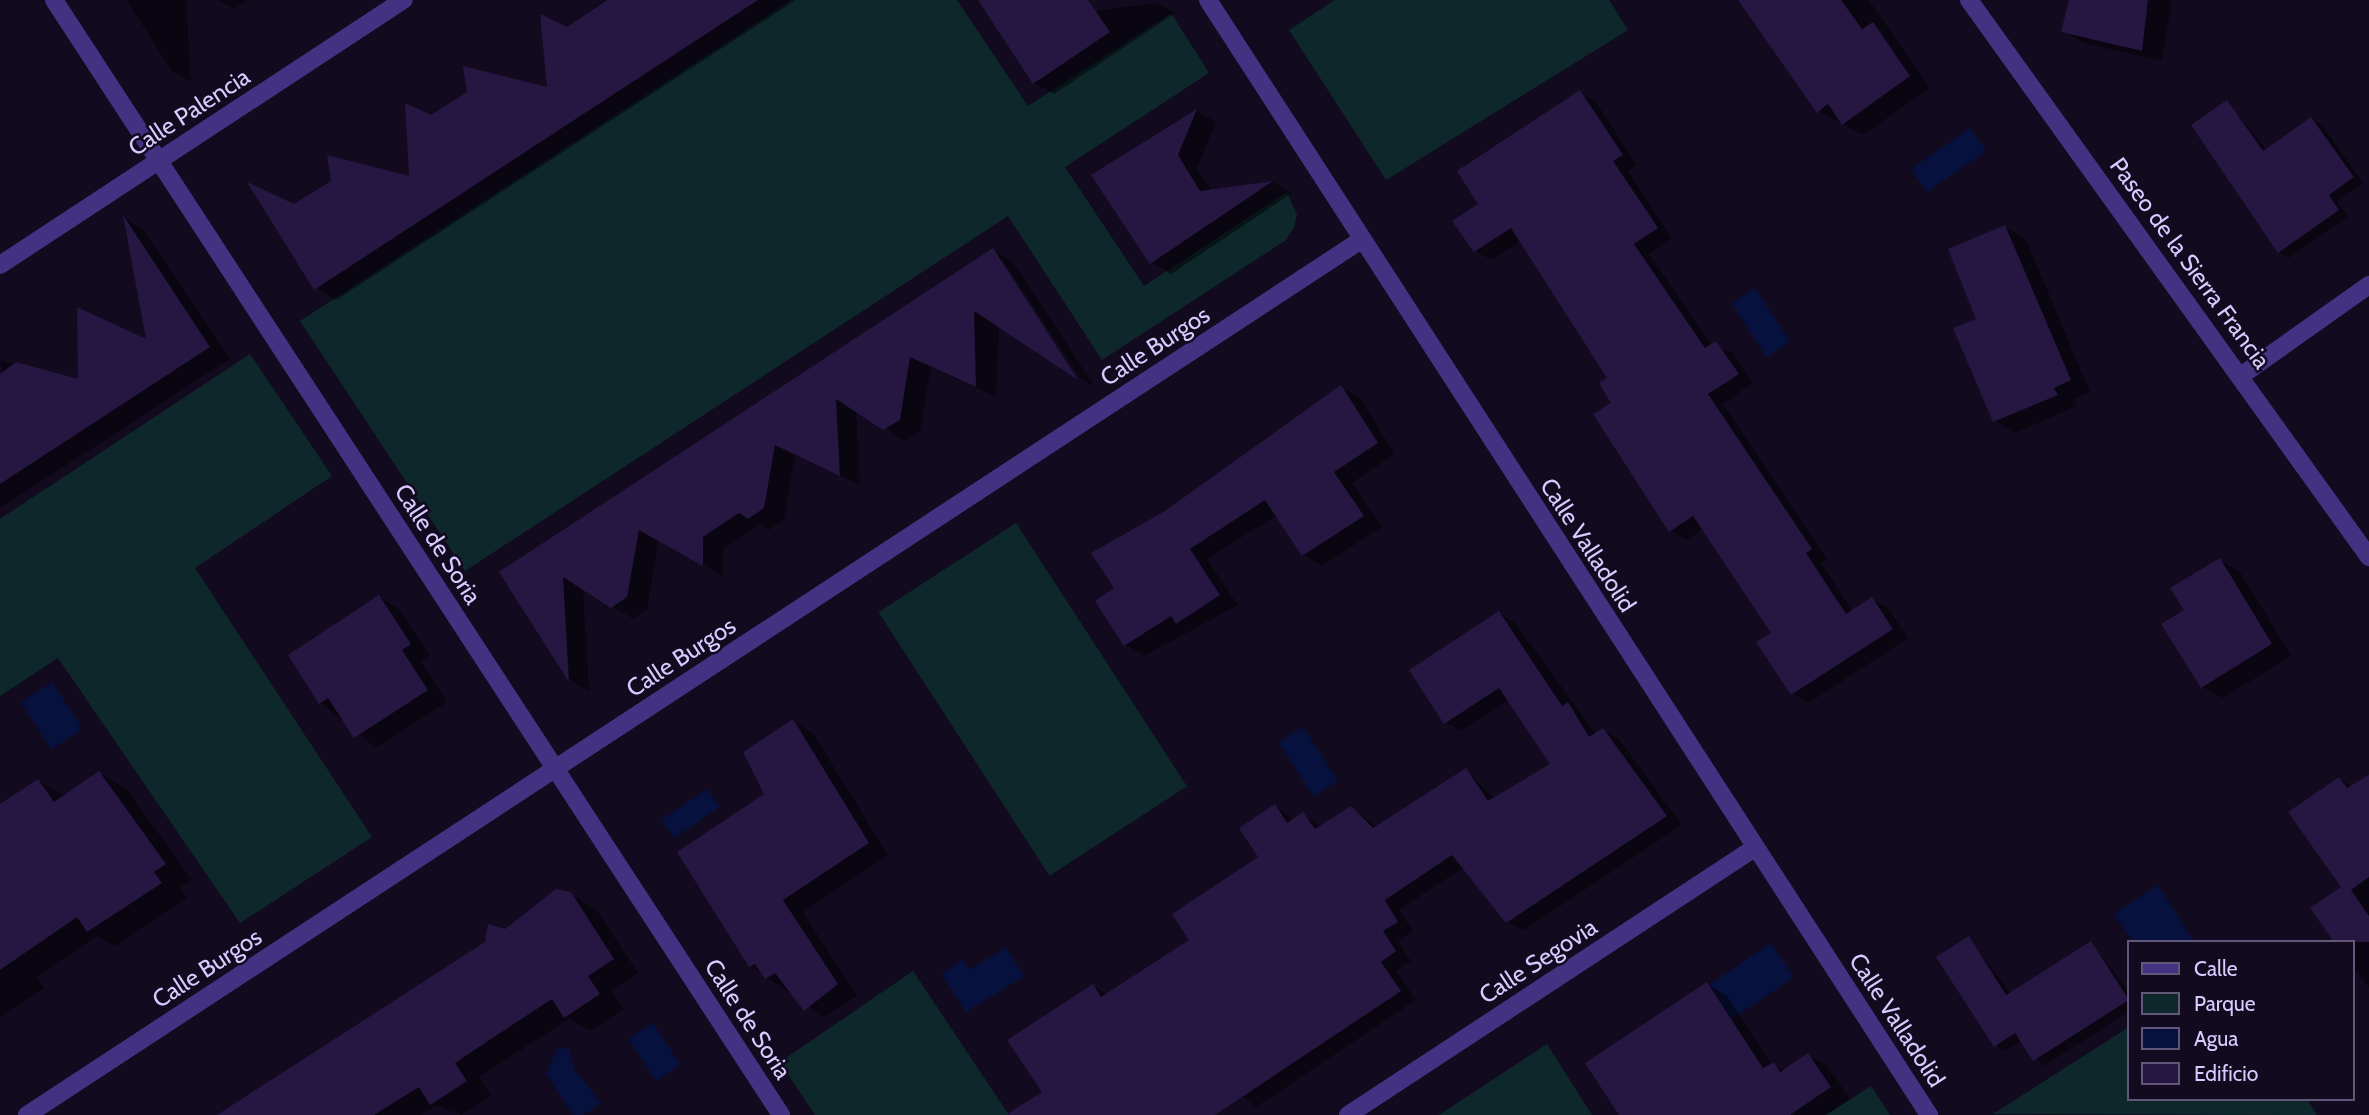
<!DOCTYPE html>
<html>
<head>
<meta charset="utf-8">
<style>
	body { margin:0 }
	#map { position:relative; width:2369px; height:1115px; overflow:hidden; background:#120b20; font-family:Cabin,sans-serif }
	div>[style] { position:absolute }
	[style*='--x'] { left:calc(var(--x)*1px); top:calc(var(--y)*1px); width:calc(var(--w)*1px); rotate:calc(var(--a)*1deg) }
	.green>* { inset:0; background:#0e272a; transform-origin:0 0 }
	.water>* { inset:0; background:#06113e; transform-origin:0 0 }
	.shadow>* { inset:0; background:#0007 }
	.building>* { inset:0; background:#261642 }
	.pedestrian>* { height:18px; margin:-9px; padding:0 9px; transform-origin:9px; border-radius:9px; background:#423382 }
	.minor>* { height:18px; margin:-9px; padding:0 9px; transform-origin:9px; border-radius:9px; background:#423382 }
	span { translate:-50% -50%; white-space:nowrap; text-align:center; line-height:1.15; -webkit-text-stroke:5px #120b20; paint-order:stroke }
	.street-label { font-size:24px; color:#d9caff }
	.legend { position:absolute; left:2127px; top:940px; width:228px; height:161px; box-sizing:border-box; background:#120b20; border:2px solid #625779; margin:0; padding:9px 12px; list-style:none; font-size:21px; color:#d9caff }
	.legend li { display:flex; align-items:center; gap:14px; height:35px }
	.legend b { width:35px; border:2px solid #625779 }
</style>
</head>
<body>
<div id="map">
	<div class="green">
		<i style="clip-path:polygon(791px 0,957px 0,1028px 106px,1171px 13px,1209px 73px,1065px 167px,1144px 286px,1287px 192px,1297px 215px,1294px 227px,1286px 240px,1102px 360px,1008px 216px,465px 571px,300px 321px)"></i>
		<i style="clip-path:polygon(1335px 0,1609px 0,1628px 30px,1386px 180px,1289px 30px)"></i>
		<i style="clip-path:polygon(250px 354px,332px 476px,195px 568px,372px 837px,240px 923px,58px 658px,0 696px,0 519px)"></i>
		<i style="left:1016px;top:523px;width:314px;height:164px;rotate:57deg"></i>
		<i style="clip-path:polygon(913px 971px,1009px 1115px,815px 1115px,780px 1062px)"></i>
		<i style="clip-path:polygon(2129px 1027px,2129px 1099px,2307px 1099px,2317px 1115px,1993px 1114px)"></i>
		<i style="clip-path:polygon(1547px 1044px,1592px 1115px,1439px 1115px)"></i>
		<i style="clip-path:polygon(1871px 1086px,1890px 1115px,1826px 1115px)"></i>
	</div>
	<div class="water">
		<i style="left:1970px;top:128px;width:28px;height:72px;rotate:55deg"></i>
		<i style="left:1755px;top:288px;width:64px;height:28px;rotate:57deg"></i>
		<i style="left:52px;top:682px;width:56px;height:37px;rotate:57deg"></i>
		<i style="left:1303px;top:727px;width:64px;height:29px;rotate:57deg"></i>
		<i style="left:707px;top:789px;width:22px;height:55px;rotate:56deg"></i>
		<i style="clip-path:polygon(2158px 885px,2194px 942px,2133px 942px,2114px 914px)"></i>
		<i style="left:1771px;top:943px;width:41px;height:75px;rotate:56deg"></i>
		<i style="clip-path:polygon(1006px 947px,1024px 976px,966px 1012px,941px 974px,962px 960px,970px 970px)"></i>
		<i style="left:653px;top:1023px;width:50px;height:29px;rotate:57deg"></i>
		<i style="clip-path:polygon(559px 1046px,569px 1050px,574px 1069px,601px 1103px,583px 1115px,573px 1115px,546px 1073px)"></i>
	</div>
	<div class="shadow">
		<i style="clip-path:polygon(126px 0,186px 0,191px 82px,172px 71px)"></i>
		<i style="clip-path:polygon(218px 0,248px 0,234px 9px)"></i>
		<i style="clip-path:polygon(604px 0,796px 0,336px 300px,316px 288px,294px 206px,411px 179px,431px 117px,549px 90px,567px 29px)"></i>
		<i style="clip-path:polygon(980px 0,1088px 0,1095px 11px,1156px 3px,1175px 13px,1054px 94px,1034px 83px)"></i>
		<i style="clip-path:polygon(1741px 0,1869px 0,1930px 88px,1863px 135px,1818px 111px)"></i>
		<i style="clip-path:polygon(2070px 0,2172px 0,2162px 61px,2084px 43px,2063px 31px)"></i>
		<i style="clip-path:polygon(1580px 92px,1596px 102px,1637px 165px,1628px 171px,1672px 238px,1649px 254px,1712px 346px,1732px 352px,1753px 383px,1723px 404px,1827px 559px,1821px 563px,1853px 612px,1872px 599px,1888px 608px,1908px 638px,1809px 703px,1793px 694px,1758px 643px,1773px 633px,1703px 529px,1687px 540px,1671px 531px,1614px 403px,1609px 379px,1521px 241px,1491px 260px,1475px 251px,1481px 205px)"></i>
		<i style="clip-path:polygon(2227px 102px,2267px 150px,2312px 119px,2322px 125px,2363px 183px,2337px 201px,2348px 216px,2289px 258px,2279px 252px)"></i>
		<i style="clip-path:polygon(1197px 111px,1216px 122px,1197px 168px,1212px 191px,1273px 182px,1292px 193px,1171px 274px,1151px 262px,1094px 176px)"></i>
		<i style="clip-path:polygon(125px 218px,143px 229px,230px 359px,0 508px,0 425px,13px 431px,0 360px,79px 381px,148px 342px)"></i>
		<i style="clip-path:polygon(2005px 227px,2026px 239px,2090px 392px,2074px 399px,2077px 406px,2015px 433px,1995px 421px,1979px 320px)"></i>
		<i style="clip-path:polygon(993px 250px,1013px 262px,1095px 387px,1080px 378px,1002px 259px,996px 397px,931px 367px,920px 431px,905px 441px,856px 410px,860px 485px,795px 455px,784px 520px,769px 530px,760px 524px,723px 549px,723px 576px,659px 540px,647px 609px,633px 619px,583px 588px,589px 691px,571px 681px,501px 573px)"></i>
		<i style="clip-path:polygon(1341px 387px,1360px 398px,1395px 454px,1352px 483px,1382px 527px,1322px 566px,1303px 555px,1277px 515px,1207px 559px,1238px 605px,1144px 656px,1126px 645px,1097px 601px,1117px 589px,1166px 512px)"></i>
		<i style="clip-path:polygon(2220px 560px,2240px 572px,2291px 656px,2223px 698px,2202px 687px,2186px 611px)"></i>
		<i style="clip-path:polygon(379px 597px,399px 609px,430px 656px,421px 662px,447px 702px,376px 748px,320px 702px)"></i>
		<i style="clip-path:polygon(1499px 613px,1515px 623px,1597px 735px,1603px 730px,1619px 739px,1682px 825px,1523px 931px,1507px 922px,1464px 867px,1399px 910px,1413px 931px,1398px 941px,1411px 961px,1396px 971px,1416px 1000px,1256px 1107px,1236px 1091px,1198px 1115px,1038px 1115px,1093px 986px,1108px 995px,1191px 941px,1260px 857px,1275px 806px,1294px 820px,1303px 814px,1322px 827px,1351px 808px,1377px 827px,1466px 770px,1495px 799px,1552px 764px,1509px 700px,1461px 731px,1445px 722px)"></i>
		<i style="clip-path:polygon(793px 721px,813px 733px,888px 855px,803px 912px,857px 996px,824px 1017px,751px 966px)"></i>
		<i style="clip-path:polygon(99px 773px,126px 788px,192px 880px,180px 888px,187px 898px,115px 946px,97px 936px,37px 977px,44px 988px,0 1017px,0 863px,38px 781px,65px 796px)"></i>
		<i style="clip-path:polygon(2339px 779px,2353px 787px,2369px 782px,2369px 988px,2353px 967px)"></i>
		<i style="clip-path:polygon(570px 894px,596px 909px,638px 973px,612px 991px,624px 1009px,590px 1031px,569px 1019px,479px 1077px,491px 1096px,462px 1115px,436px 1106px,422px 1115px,220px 1115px)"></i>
		<i style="clip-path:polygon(1969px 938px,2011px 994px,2091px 943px,2129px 992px,2129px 1011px,2044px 1066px,2022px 1041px,2005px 1051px,1995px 1046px)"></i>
		<i style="clip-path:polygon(1707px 984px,1727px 996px,1772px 1065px,1785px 1070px,1808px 1055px,1828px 1066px,1850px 1099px,1825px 1115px,1623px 1115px)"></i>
	</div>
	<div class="building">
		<i style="clip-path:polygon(607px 0,758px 0,314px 290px,247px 182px,294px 204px,331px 181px,327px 155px,409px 176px,405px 103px,431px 115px,467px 92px,463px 66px,547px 87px,540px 14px,567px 27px)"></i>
		<i style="clip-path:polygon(978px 0,1088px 0,1110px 32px,1033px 84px)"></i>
		<i style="clip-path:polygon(1738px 0,1841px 0,1862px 29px,1873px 22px,1910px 76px,1842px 125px,1828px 104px,1817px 113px)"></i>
		<i style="clip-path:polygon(2069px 0,2148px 0,2142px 51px,2061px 32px)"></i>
		<i style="clip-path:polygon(1580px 90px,1623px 155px,1613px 161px,1658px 228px,1634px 244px,1705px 348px,1716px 341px,1739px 374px,1708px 394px,1812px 549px,1806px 553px,1846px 614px,1872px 597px,1893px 629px,1791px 695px,1756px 642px,1771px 633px,1693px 516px,1669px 532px,1593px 414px,1611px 403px,1599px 383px,1607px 378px,1511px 228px,1474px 252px,1452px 221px,1478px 204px,1457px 171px)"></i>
		<i style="clip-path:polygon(2227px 100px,2263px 151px,2311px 117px,2354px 177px,2329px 195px,2339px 210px,2278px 253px,2191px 125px)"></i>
		<i style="clip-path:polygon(1197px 109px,1178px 155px,1200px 191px,1273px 181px,1150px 264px,1091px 175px)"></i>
		<i style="clip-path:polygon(123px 215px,210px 347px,0 484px,0 374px,16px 362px,78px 379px,77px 307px,146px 339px)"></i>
		<i style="clip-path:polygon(2005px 225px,2071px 380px,2054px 388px,2058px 395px,1993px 422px,1953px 328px,1976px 319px,1948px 249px)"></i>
		<i style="clip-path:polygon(993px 248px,1078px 380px,974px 311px,976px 387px,910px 357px,900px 420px,883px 430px,836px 399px,840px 476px,775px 445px,764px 508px,748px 519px,739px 513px,703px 537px,703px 566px,639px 530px,627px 597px,611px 608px,563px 577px,569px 682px,499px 572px)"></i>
		<i style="clip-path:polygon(1341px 385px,1378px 443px,1334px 472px,1364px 516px,1302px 556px,1265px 500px,1190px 549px,1220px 595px,1176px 624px,1171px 616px,1124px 646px,1095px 601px,1114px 588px,1091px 553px,1165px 511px)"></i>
		<i style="clip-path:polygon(2220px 558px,2272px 644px,2201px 688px,2161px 624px,2184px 610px,2170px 588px)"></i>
		<i style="clip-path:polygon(379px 595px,411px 644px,402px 650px,428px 690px,354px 738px,328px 698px,319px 704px,288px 655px)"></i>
		<i style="clip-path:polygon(1499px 611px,1562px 706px,1568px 702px,1589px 737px,1603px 728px,1667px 816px,1506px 923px,1452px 855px,1385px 900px,1398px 922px,1383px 931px,1396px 951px,1381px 962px,1401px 991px,1215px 1115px,1006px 1115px,1042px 1092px,1007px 1040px,1093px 984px,1101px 997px,1189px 940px,1172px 914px,1258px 857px,1239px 828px,1275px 804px,1287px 823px,1303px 812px,1315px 829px,1351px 806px,1373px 828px,1466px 768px,1488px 801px,1550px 764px,1499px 688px,1444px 724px,1409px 670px)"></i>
		<i style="clip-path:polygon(793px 719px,869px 843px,783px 900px,838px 984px,804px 1011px,775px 973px,765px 979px,755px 964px,749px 967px,677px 852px,764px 794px,743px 752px)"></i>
		<i style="clip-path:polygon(99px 771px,166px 864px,154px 872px,162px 883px,87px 932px,77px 917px,0 970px,0 804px,38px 779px,54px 802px)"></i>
		<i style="clip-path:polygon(2369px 775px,2369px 877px,2351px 890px,2369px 916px,2369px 942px,2334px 942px,2310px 908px,2341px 887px,2288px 812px,2339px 777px,2347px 788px)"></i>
		<i style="clip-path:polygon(556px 889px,571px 892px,614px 959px,588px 976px,600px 994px,564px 1018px,552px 999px,494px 1037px,455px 1063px,467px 1081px,430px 1105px,419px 1087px,374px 1115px,217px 1115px,485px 942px,488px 924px,505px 929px)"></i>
		<i style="clip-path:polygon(1969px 936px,2006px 995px,2091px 941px,2129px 1000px,2033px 1061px,2015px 1033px,1994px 1047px,1936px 957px)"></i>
		<i style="clip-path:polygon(1707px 982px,1763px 1068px,1774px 1062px,1780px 1072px,1808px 1053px,1831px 1087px,1790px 1115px,1619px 1115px,1585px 1063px)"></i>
	</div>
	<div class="pedestrian">
		<i style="--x:54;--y:0;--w:1331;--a:56.89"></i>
	</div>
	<div class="minor">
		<i style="--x:1208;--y:0;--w:1328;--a:57.11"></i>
		<i style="--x:1969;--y:0;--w:686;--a:54.32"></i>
		<i style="--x:0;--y:265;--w:483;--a:-33.3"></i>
		<i style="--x:2242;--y:375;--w:156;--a:-35.3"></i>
		<i style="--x:27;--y:1115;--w:1595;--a:-33.26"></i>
		<i style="--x:1348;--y:1115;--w:487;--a:-33.3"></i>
	</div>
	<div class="street-label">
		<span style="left:189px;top:112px;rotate:-33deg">Calle Palencia</span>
		<span style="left:2190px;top:263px;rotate:54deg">Paseo de la Sierra Francia</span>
		<span style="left:1155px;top:346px;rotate:-33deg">Calle Burgos</span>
		<span style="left:438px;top:544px;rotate:57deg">Calle de Soria</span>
		<span style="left:1588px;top:545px;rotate:57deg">Calle Valladolid</span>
		<span style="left:681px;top:657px;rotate:-33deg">Calle Burgos</span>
		<span style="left:1538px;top:961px;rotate:-33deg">Calle Segovia</span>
		<span style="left:207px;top:968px;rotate:-33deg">Calle Burgos</span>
		<span style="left:748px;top:1019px;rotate:57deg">Calle de Soria</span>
		<span style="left:1897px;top:1020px;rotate:57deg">Calle Valladolid</span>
	</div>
	<ul class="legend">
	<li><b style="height:9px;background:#423382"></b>Calle</li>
	<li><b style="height:19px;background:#0e272a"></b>Parque</li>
	<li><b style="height:19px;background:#06113e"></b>Agua</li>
	<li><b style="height:19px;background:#261642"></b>Edificio</li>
	</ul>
</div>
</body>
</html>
